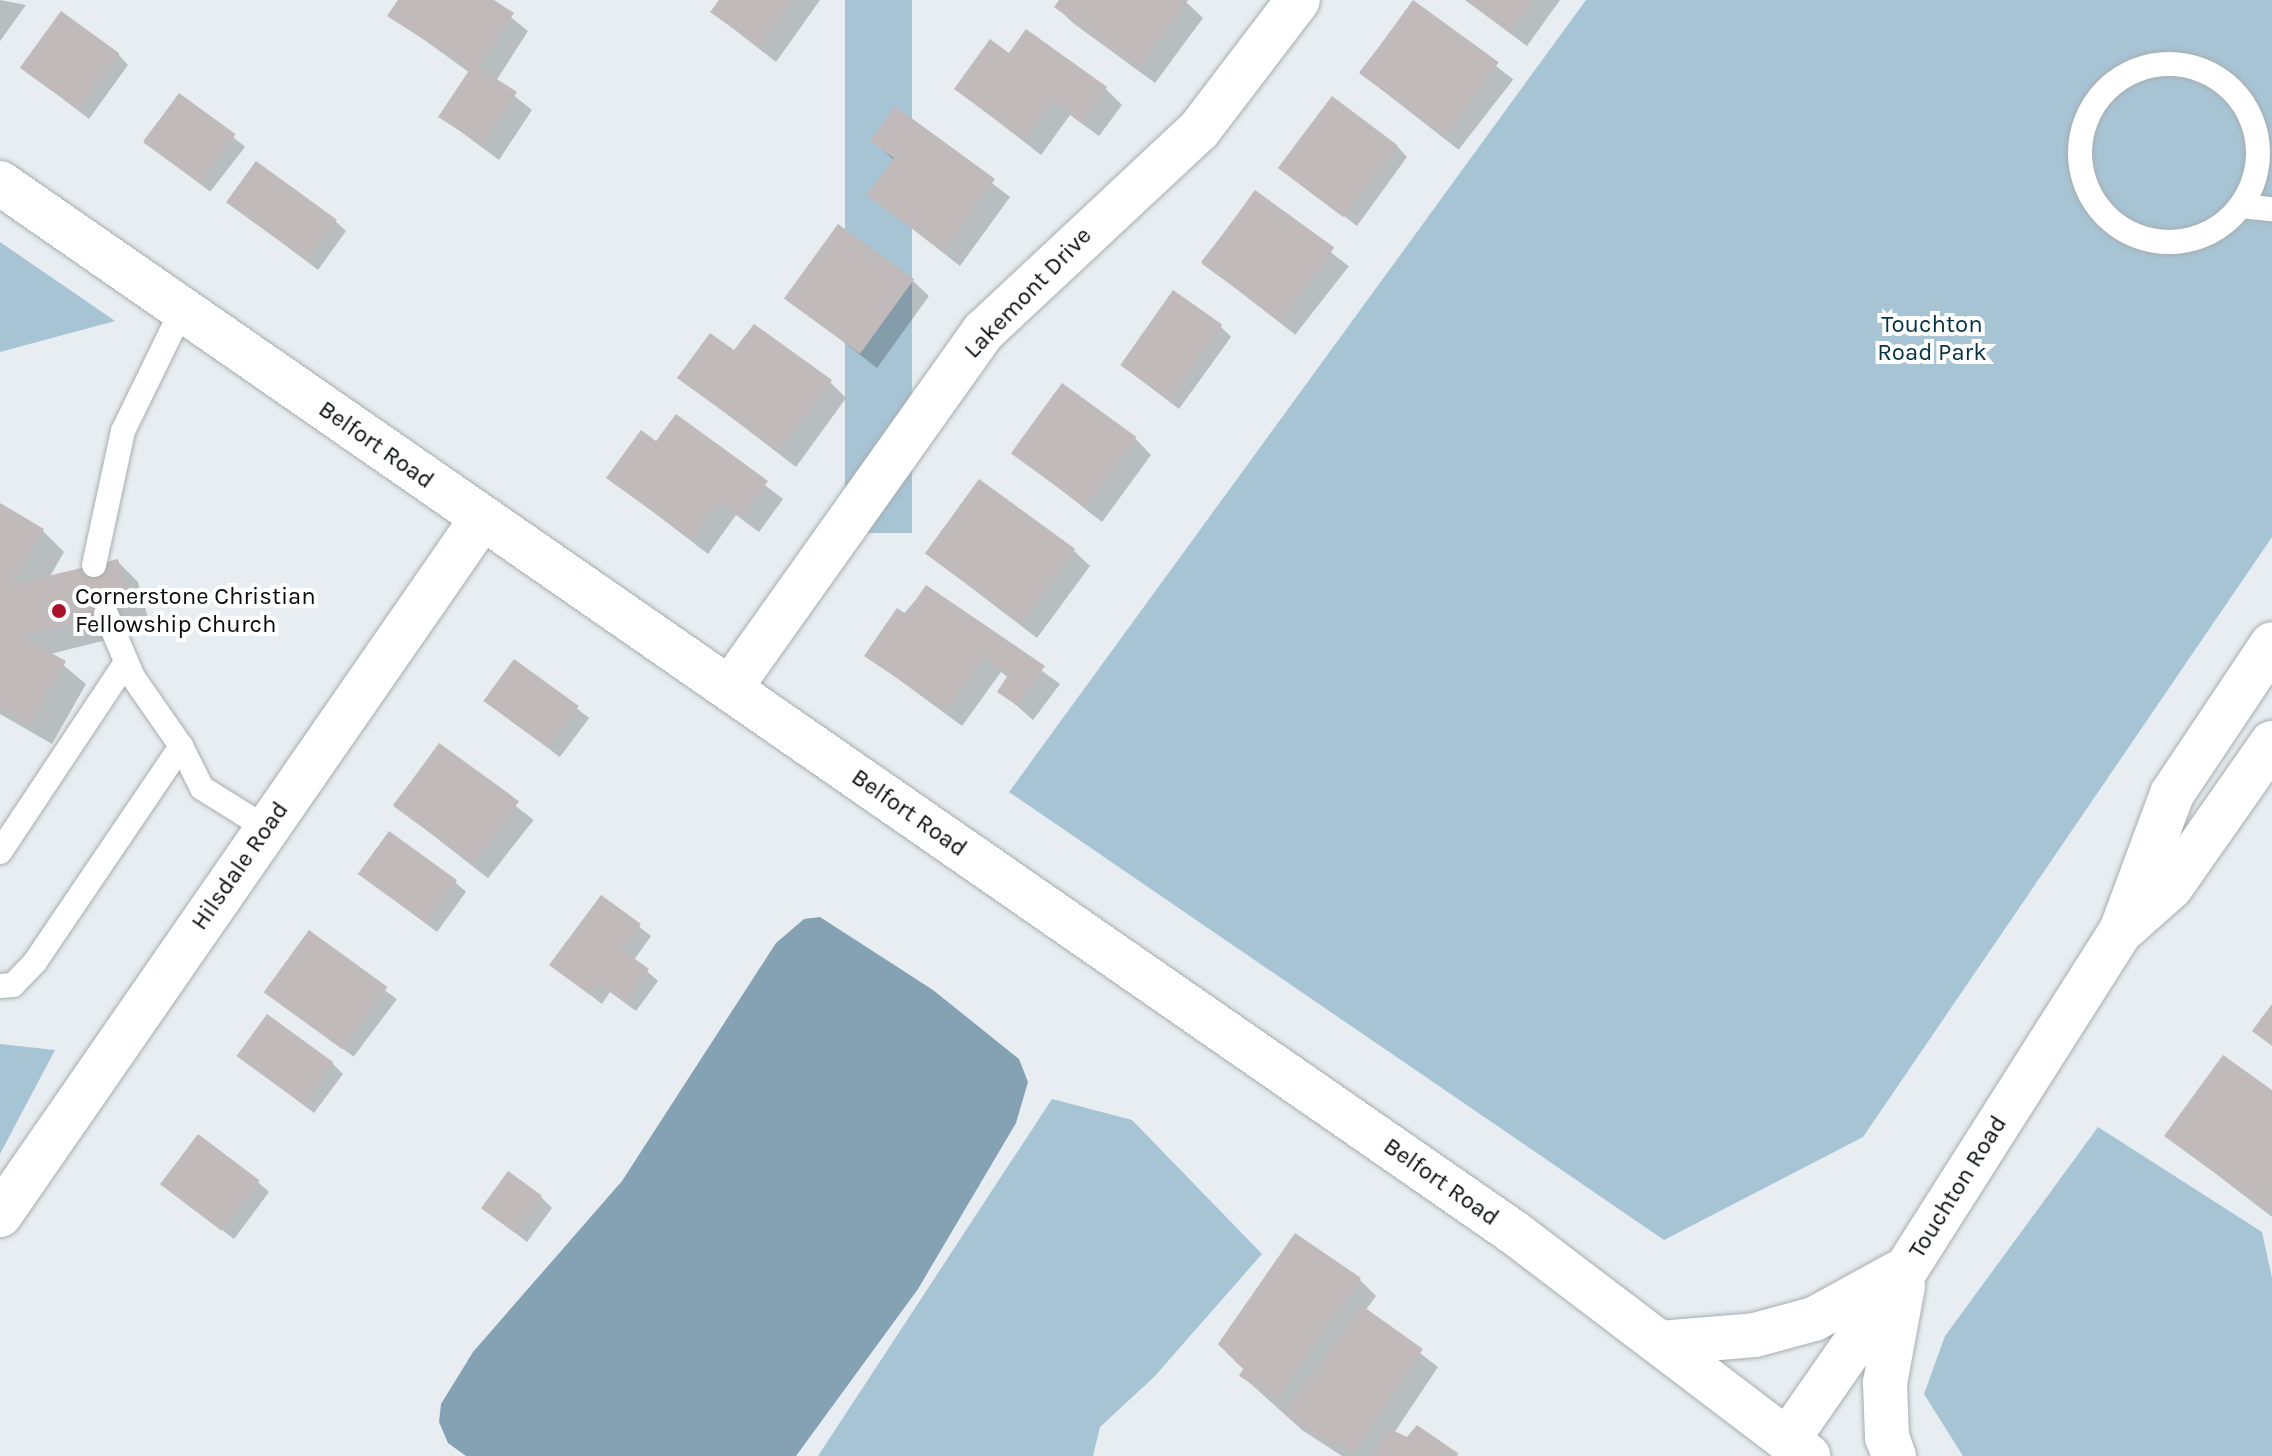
<!DOCTYPE html>
<html>
<head>
<meta charset="utf-8">
<style>
	body { margin:0 }
	#map { position:relative; width:2272px; height:1456px; overflow:hidden; background:#e7edf0; font-family:Karla,sans-serif }
	div>[style] { position:absolute }
	[style*='--x'] { left:calc(var(--x)*1px); top:calc(var(--y)*1px); width:calc(var(--w)*1px); rotate:calc(var(--a)*1deg) }
	.green>* { inset:0; background:#a7c4d5; transform-origin:0 0 }
	.water>* { inset:0; background:#84a2b3 }
	.shadow>* { inset:0; background:#0003; transform-origin:0 0 }
	.building>* { inset:0; background:#c1baba; transform-origin:0 0 }
	.roads { filter:drop-shadow(0 0 2px #a7adb0) drop-shadow(0 0 2px #a7adb0) }
	.service>* { height:24px; margin:-12px; padding:0 12px; transform-origin:12px; border-radius:12px; background:#fff }
	.service>.ring { margin:-12px; padding:0; box-sizing:content-box; background:none; border:24px solid #fff; border-radius:50% }
	.minor>* { height:44px; margin:-22px; padding:0 22px; transform-origin:22px; border-radius:22px; background:#fff }
	.tertiary>* { height:44px; margin:-22px; padding:0 22px; transform-origin:22px; border-radius:22px; background:#fff }
	.dots>* { width:22px; height:22px; translate:-50% -50%; box-sizing:border-box; border:4px solid #fff; border-radius:50% }
	span { translate:-50% -50%; white-space:nowrap; text-align:center; line-height:1.15; -webkit-text-stroke:8px #fff; paint-order:stroke }
	.street-label { font-size:24px; color:#0a0c0d }
	.park-label { font-size:24px; color:#053245 }
	.poi-label { font-size:24px; color:#0a0c0d }
	.left { translate:0 -50%; text-align:left }
</style>
</head>
<body>
<div id="map">
	<div class="green">
		<i style="left:845px;top:0;width:67px;height:533px"></i>
		<i style="clip-path:polygon(1586px 0,2272px 0,2272px 537px,1863px 1137px,1664px 1240px,1009px 792px)"></i>
		<i style="clip-path:polygon(0 242px,115px 321px,0 352px)"></i>
		<i style="clip-path:polygon(0 1044px,55px 1050px,0 1154px)"></i>
		<i style="clip-path:polygon(1052px 1099px,1132px 1120px,1262px 1254px,1154px 1377px,1100px 1427px,1093px 1456px,818px 1456px)"></i>
		<i style="clip-path:polygon(2098px 1127px,2262px 1232px,2272px 1278px,2272px 1456px,1963px 1456px,1924px 1394px,1945px 1336px)"></i>
	</div>
	<div class="water">
		<i style="clip-path:polygon(820px 917px,933px 990px,1019px 1059px,1028px 1082px,1016px 1123px,918px 1289px,796px 1456px,466px 1456px,448px 1443px,439px 1422px,441px 1404px,473px 1352px,622px 1181px,776px 943px,804px 919px)"></i>
	</div>
	<div class="shadow">
		<i style="clip-path:polygon(0 0,26px 5px,0 41px)"></i>
		<i style="clip-path:polygon(400px 0,490px 0,528px 31px,496px 81px,532px 110px,499px 160px,441px 117px,470px 73px,390px 15px)"></i>
		<i style="clip-path:polygon(721px 0,820px 0,776px 62px,712px 12px)"></i>
		<i style="clip-path:polygon(1061px 0,1184px 0,1203px 18px,1155px 83px,1073px 23px,1057px 7px)"></i>
		<i style="clip-path:polygon(1465px 0,1560px 0,1527px 46px)"></i>
		<i style="left:1414px;top:2px;width:126px;height:89px;rotate:38deg"></i>
		<i style="clip-path:polygon(118px 54px,128px 65px,89px 119px,23px 68px)"></i>
		<i style="clip-path:polygon(1009px 56px,1106px 89px,1122px 105px,1099px 136px,1070px 115px,1041px 155px,956px 89px)"></i>
		<i style="left:179px;top:95px;width:84px;height:57px;rotate:38deg"></i>
		<i style="clip-path:polygon(896px 109px,1010px 197px,960px 266px,869px 195px,894px 160px,873px 141px)"></i>
		<i style="clip-path:polygon(1397px 146px,1407px 157px,1357px 226px,1282px 169px)"></i>
		<i style="left:1255px;top:193px;width:119px;height:87px;rotate:38deg"></i>
		<i style="clip-path:polygon(229px 202px,335px 221px,346px 231px,318px 270px)"></i>
		<i style="clip-path:polygon(912px 280px,929px 296px,877px 368px,787px 298px)"></i>
		<i style="clip-path:polygon(1220px 326px,1231px 337px,1179px 409px,1121px 365px)"></i>
		<i style="clip-path:polygon(735px 353px,830px 382px,846px 398px,796px 467px,680px 378px)"></i>
		<i style="clip-path:polygon(676px 417px,783px 499px,759px 532px,736px 515px,708px 554px,609px 478px,657px 444px)"></i>
		<i style="clip-path:polygon(1135px 438px,1151px 455px,1102px 522px,1014px 453px)"></i>
		<i style="clip-path:polygon(0 506px,43px 531px,64px 552px,49px 578px,117px 561px,138px 582px,151px 629px,50px 654px,86px 684px,52px 744px,0 714px)"></i>
		<i style="clip-path:polygon(1073px 550px,1090px 566px,1037px 638px,927px 554px)"></i>
		<i style="clip-path:polygon(927px 587px,1060px 684px,1033px 720px,1000px 691px,1009px 678px,1001px 672px,962px 726px,867px 656px)"></i>
		<i style="left:515px;top:662px;width:93px;height:49px;rotate:37deg"></i>
		<i style="left:439px;top:746px;width:120px;height:74px;rotate:38deg"></i>
		<i style="clip-path:polygon(361px 874px,455px 882px,466px 892px,437px 932px)"></i>
		<i style="clip-path:polygon(601px 897px,651px 936px,634px 960px,658px 981px,636px 1011px,610px 992px,602px 1004px,552px 965px)"></i>
		<i style="left:309px;top:933px;width:110px;height:72px;rotate:37deg"></i>
		<i style="clip-path:polygon(239px 1056px,332px 1063px,343px 1074px,314px 1113px)"></i>
		<i style="clip-path:polygon(2224px 1058px,2272px 1093px,2272px 1217px,2167px 1136px)"></i>
		<i style="clip-path:polygon(258px 1182px,269px 1192px,234px 1239px,164px 1185px)"></i>
		<i style="clip-path:polygon(541px 1197px,552px 1208px,527px 1242px,483px 1208px)"></i>
		<i style="clip-path:polygon(1360px 1280px,1376px 1296px,1365px 1311px,1438px 1367px,1394px 1433px,1408px 1440px,1418px 1428px,1459px 1456px,1342px 1456px,1302px 1430px,1241px 1375px)"></i>
	</div>
	<div class="building">
		<i style="clip-path:polygon(398px 0,494px 0,514px 13px,478px 67px,517px 92px,482px 145px,438px 117px,470px 69px,387px 16px)"></i>
		<i style="clip-path:polygon(719px 0,792px 0,759px 47px,710px 12px)"></i>
		<i style="clip-path:polygon(1059px 0,1188px 0,1138px 68px,1054px 7px)"></i>
		<i style="left:1413px;top:0;width:106px;height:91px;rotate:36deg"></i>
		<i style="clip-path:polygon(1466px 0,1532px 0,1510px 32px)"></i>
		<i style="left:61px;top:11px;width:72px;height:70px;rotate:36deg"></i>
		<i style="clip-path:polygon(1026px 29px,1107px 87px,1082px 122px,1053px 100px,1024px 140px,954px 89px,990px 39px,1009px 53px)"></i>
		<i style="left:179px;top:93px;width:70px;height:61px;rotate:36deg"></i>
		<i style="left:1332px;top:96px;width:82px;height:90px;rotate:37deg"></i>
		<i style="clip-path:polygon(895px 106px,995px 179px,943px 251px,866px 195px,894px 158px,870px 141px)"></i>
		<i style="left:256px;top:161px;width:100px;height:51px;rotate:36deg"></i>
		<i style="left:1255px;top:190px;width:98px;height:91px;rotate:36deg"></i>
		<i style="left:838px;top:224px;width:94px;height:92px;rotate:36deg"></i>
		<i style="left:1173px;top:290px;width:60px;height:92px;rotate:35deg"></i>
		<i style="clip-path:polygon(754px 324px,832px 380px,779px 452px,677px 378px,710px 333px,734px 350px)"></i>
		<i style="left:1062px;top:383px;width:92px;height:87px;rotate:36deg"></i>
		<i style="clip-path:polygon(676px 414px,768px 481px,742px 517px,719px 501px,691px 539px,606px 478px,641px 430px,656px 441px)"></i>
		<i style="left:979px;top:479px;width:119px;height:92px;rotate:36deg"></i>
		<i style="clip-path:polygon(0 503px,44px 529px,11px 585px,118px 559px,131px 608px,21px 636px,66px 661px,30px 724px,0 707px)"></i>
		<i style="clip-path:polygon(926px 585px,1045px 666px,1016px 705px,997px 692px,1008px 675px,984px 658px,946px 711px,864px 656px,897px 608px,906px 614px)"></i>
		<i style="left:514px;top:659px;width:80px;height:52px;rotate:36deg"></i>
		<i style="left:439px;top:743px;width:99px;height:78px;rotate:36deg"></i>
		<i style="left:389px;top:831px;width:84px;height:53px;rotate:36deg"></i>
		<i style="clip-path:polygon(601px 895px,641px 924px,623px 950px,649px 969px,625px 1002px,599px 983px,590px 995px,549px 965px)"></i>
		<i style="left:309px;top:930px;width:97px;height:77px;rotate:36deg"></i>
		<i style="clip-path:polygon(2272px 1004px,2272px 1046px,2252px 1031px)"></i>
		<i style="left:267px;top:1014px;width:82px;height:52px;rotate:36deg"></i>
		<i style="clip-path:polygon(2223px 1055px,2272px 1090px,2270px 1213px,2164px 1136px)"></i>
		<i style="left:198px;top:1134px;width:77px;height:63px;rotate:37deg"></i>
		<i style="left:508px;top:1171px;width:42px;height:46px;rotate:36deg"></i>
		<i style="clip-path:polygon(1295px 1233px,1361px 1278px,1277px 1400px,1239px 1376px,1243px 1369px,1218px 1344px)"></i>
		<i style="clip-path:polygon(1361px 1305px,1423px 1349px,1354px 1453px,1335px 1442px,1333px 1446px,1284px 1414px)"></i>
		<i style="clip-path:polygon(1417px 1425px,1459px 1454px,1371px 1456px,1390px 1429px,1407px 1437px)"></i>
	</div>
	<div class="roads">
		<div class="service">
			<i class="ring" style="left:2080px;top:64px;width:154px;height:154px"></i>
			<i style="--x:2241;--y:206;--w:31;--a:6"></i>
			<i style="--x:94;--y:565;--w:137;--a:-77.8"></i>
			<i style="--x:123;--y:431;--w:135;--a:-64"></i>
			<i style="--x:106;--y:614;--w:69;--a:66.8"></i>
			<i style="--x:133;--y:677;--w:84;--a:55.2"></i>
			<i style="--x:181;--y:746;--w:47;--a:63.4"></i>
			<i style="--x:202;--y:788;--w:75;--a:32"></i>
			<i style="--x:0;--y:852;--w:228;--a:-56.4"></i>
			<i style="--x:0;--y:986;--w:13;--a:-4"></i>
			<i style="--x:13;--y:985;--w:32;--a:-46"></i>
			<i style="--x:35;--y:962;--w:261;--a:-55.9"></i>
		</div>
		<div class="minor">
			<i style="--x:730;--y:688;--w:438;--a:-54.6"></i>
			<i style="--x:984;--y:331;--w:294;--a:-43.1"></i>
			<i style="--x:1199;--y:130;--w:163;--a:-52.7"></i>
			<i style="--x:0;--y:1215;--w:847;--a:-55.33"></i>
		</div>
		<div class="tertiary">
			<i style="--x:0;--y:183;--w:1840;--a:34.73"></i>
			<i style="--x:1512;--y:1231;--w:372;--a:37.2"></i>
			<i style="--x:2126;--y:927;--w:60;--a:-41.6"></i>
			<i style="--x:2171;--y:887;--w:176;--a:-55"></i>
			<i style="--x:1660;--y:1343;--w:95;--a:-4.8"></i>
			<i style="--x:1755;--y:1335;--w:61;--a:-15.2"></i>
			<i style="--x:1814;--y:1319;--w:96;--a:-28.7"></i>
			<i style="--x:1788;--y:1439;--w:208;--a:-55.2"></i>
			<i style="--x:1907;--y:1268;--w:399;--a:-57.6"></i>
			<i style="--x:2121;--y:931;--w:146;--a:-69.6"></i>
			<i style="--x:2172;--y:794;--w:180;--a:-56.3"></i>
			<i style="--x:1894;--y:1456;--w:20;--a:-110"></i>
			<i style="--x:1887;--y:1437;--w:54;--a:-92.1"></i>
			<i style="--x:1885;--y:1383;--w:99;--a:-79.5"></i>
		</div>
	</div>
	<div class="dots">
		<i style="left:59px;top:611px;background:#a91228"></i>
	</div>
	<div class="street-label">
		<span style="left:1028px;top:293px;rotate:-46deg">Lakemont Drive</span>
		<span style="left:376px;top:445px;rotate:35deg">Belfort Road</span>
		<span style="left:909px;top:813px;rotate:35deg">Belfort Road</span>
		<span style="left:240px;top:866px;rotate:-55deg">Hilsdale Road</span>
		<span style="left:1441px;top:1182px;rotate:35deg">Belfort Road</span>
		<span style="left:1958px;top:1187px;rotate:-58deg">Touchton Road</span>
	</div>
	<div class="park-label">
		<span style="left:1932px;top:339px">Touchton<br>Road Park</span>
	</div>
	<div class="poi-label">
		<span class="left" style="left:75px;top:611px">Cornerstone Christian<br>Fellowship Church</span>
	</div>
</div>
</body>
</html>
